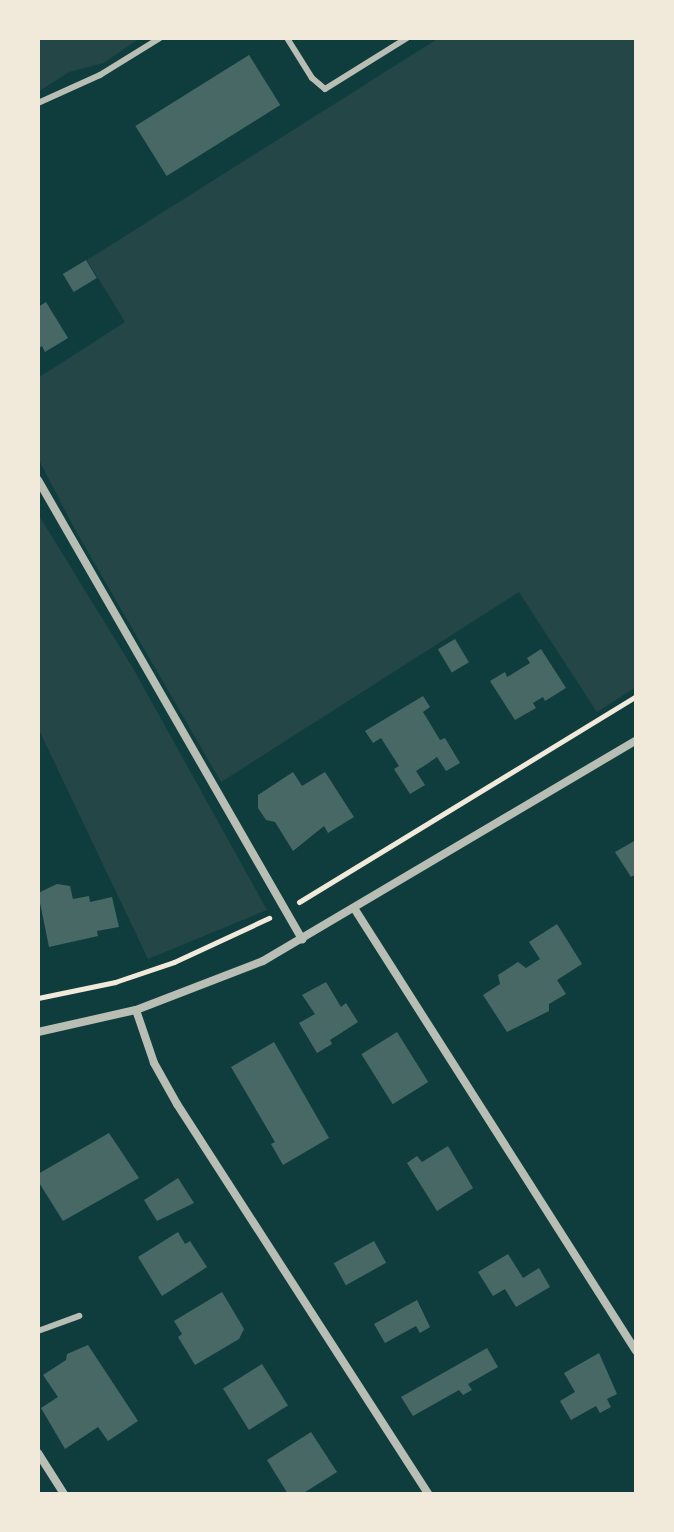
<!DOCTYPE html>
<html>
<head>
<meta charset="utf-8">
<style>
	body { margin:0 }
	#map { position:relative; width:674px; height:1532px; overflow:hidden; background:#0f3d3e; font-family:"DejaVu Sans",sans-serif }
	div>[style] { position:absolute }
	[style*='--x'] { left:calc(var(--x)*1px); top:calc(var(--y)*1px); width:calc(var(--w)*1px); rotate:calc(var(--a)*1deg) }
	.green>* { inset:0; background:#244646 }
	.building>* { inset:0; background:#486865; transform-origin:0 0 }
	.path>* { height:5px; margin:-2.5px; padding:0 2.5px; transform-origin:2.5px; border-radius:2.5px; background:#f1e9da }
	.service>* { height:6px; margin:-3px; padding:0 3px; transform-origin:3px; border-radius:3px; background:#b8beb3 }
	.minor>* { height:8px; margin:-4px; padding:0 4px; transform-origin:4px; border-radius:4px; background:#b8beb3 }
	span { translate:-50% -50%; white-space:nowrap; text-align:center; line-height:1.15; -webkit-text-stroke:7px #f1e9da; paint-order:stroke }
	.frame { position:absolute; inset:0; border:40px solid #f1e9da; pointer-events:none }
</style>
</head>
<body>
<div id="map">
	<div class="green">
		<i style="clip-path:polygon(38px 38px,140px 38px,104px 63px,69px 72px,38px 92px)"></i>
		<i style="clip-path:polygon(439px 38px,636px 38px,636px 687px,597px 712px,519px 592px,221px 782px,73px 526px,38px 458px,38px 378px,125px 322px,87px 260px)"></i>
		<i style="clip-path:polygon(38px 514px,134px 670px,267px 910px,148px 959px,38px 728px)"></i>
	</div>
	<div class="building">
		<i style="left:249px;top:55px;width:59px;height:134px;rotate:58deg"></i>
		<i style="left:86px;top:260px;width:21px;height:27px;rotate:59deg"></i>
		<i style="clip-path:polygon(46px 302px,68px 338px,45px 352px,42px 346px,38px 349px,38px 307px)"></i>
		<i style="left:455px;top:639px;width:27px;height:20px;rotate:59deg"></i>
		<i style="clip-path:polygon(541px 649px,566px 688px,545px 701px,543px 697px,533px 703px,536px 708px,515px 720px,490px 681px,505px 672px,507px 677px,530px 663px,527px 658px)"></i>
		<i style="clip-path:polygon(423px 696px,430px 707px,423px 712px,440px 740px,445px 738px,460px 763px,446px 771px,437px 757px,427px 764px,416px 771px,425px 785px,410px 794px,394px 769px,399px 766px,381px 738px,373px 743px,365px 731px)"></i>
		<i style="clip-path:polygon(293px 772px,302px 786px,325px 772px,354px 817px,328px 833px,324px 826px,293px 851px,275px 822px,266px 820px,258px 808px,258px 795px)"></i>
		<i style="clip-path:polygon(636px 840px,636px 874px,631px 877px,615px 852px)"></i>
		<i style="clip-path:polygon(57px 884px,70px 886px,73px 899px,89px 896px,90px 902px,112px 897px,119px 927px,97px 931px,98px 936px,49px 947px,38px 893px)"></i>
		<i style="clip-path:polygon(557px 924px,582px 964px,557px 980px,566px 994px,549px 1004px,549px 1011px,507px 1032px,483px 995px,500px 984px,498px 975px,518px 962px,526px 968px,540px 959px,529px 942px)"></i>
		<i style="clip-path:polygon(326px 982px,341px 1007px,346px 1003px,358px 1022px,330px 1040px,332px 1044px,317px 1053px,299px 1023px,315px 1014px,302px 995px)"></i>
		<i style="left:397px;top:1032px;width:59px;height:42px;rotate:58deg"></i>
		<i style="clip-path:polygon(274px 1042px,329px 1138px,283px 1165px,271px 1144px,275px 1142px,231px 1067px)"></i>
		<i style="clip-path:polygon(109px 1133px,139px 1178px,63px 1221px,38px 1181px,38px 1174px)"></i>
		<i style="clip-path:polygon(448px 1146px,473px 1188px,437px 1211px,407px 1163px,417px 1156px,422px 1162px)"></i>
		<i style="clip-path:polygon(178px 1178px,194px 1203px,157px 1221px,144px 1200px)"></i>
		<i style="clip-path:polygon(178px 1232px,185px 1244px,190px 1241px,207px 1267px,162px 1296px,138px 1257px)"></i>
		<i style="left:374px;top:1241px;width:25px;height:46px;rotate:61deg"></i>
		<i style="clip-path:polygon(508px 1254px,523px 1278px,539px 1268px,550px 1287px,516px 1307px,505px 1289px,493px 1296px,478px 1272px)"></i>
		<i style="clip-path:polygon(222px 1292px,244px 1329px,239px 1339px,195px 1365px,178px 1337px,182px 1334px,174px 1321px)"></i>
		<i style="clip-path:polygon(417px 1300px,430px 1327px,420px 1333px,416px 1326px,385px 1343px,374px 1324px)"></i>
		<i style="clip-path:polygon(88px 1345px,138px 1421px,108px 1441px,98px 1427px,65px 1449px,41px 1408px,58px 1397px,43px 1375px,66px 1360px,67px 1354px)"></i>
		<i style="clip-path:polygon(487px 1348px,498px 1367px,468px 1384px,472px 1390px,463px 1395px,459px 1390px,413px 1416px,401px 1397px)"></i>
		<i style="clip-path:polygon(599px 1353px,617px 1394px,607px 1399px,611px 1407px,600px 1413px,596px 1406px,571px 1420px,560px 1401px,575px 1392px,564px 1373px)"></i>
		<i style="left:262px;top:1364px;width:49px;height:46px;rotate:58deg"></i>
		<i style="clip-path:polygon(311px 1432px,337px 1472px,302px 1494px,288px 1494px,267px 1460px)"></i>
	</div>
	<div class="path">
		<i style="--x:299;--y:902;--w:395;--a:-31.4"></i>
		<i style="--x:38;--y:998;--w:79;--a:-11.7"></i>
		<i style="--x:115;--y:982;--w:62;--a:-18.7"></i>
		<i style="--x:174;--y:962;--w:105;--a:-24.9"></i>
	</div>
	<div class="service">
		<i style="--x:287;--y:38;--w:47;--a:58"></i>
		<i style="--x:312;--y:78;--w:17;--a:40"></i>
		<i style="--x:325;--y:89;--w:97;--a:-31.9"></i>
		<i style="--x:38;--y:103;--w:68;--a:-24.3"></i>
		<i style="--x:100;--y:75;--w:70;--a:-31.7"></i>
		<i style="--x:38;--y:1331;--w:44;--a:-20.1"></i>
	</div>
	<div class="minor">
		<i style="--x:38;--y:480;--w:530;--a:60.09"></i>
		<i style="--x:354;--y:908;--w:525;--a:57.52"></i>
		<i style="--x:136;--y:1010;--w:56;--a:71.2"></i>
		<i style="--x:154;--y:1063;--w:47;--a:60.7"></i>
		<i style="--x:177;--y:1104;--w:464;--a:57.2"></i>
		<i style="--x:38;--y:1032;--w:100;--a:-12.7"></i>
		<i style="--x:136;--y:1010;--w:136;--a:-21.1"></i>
		<i style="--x:263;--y:961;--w:434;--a:-30.6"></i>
		<i style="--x:38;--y:1453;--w:49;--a:57.6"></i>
	</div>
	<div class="frame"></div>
</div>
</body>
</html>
